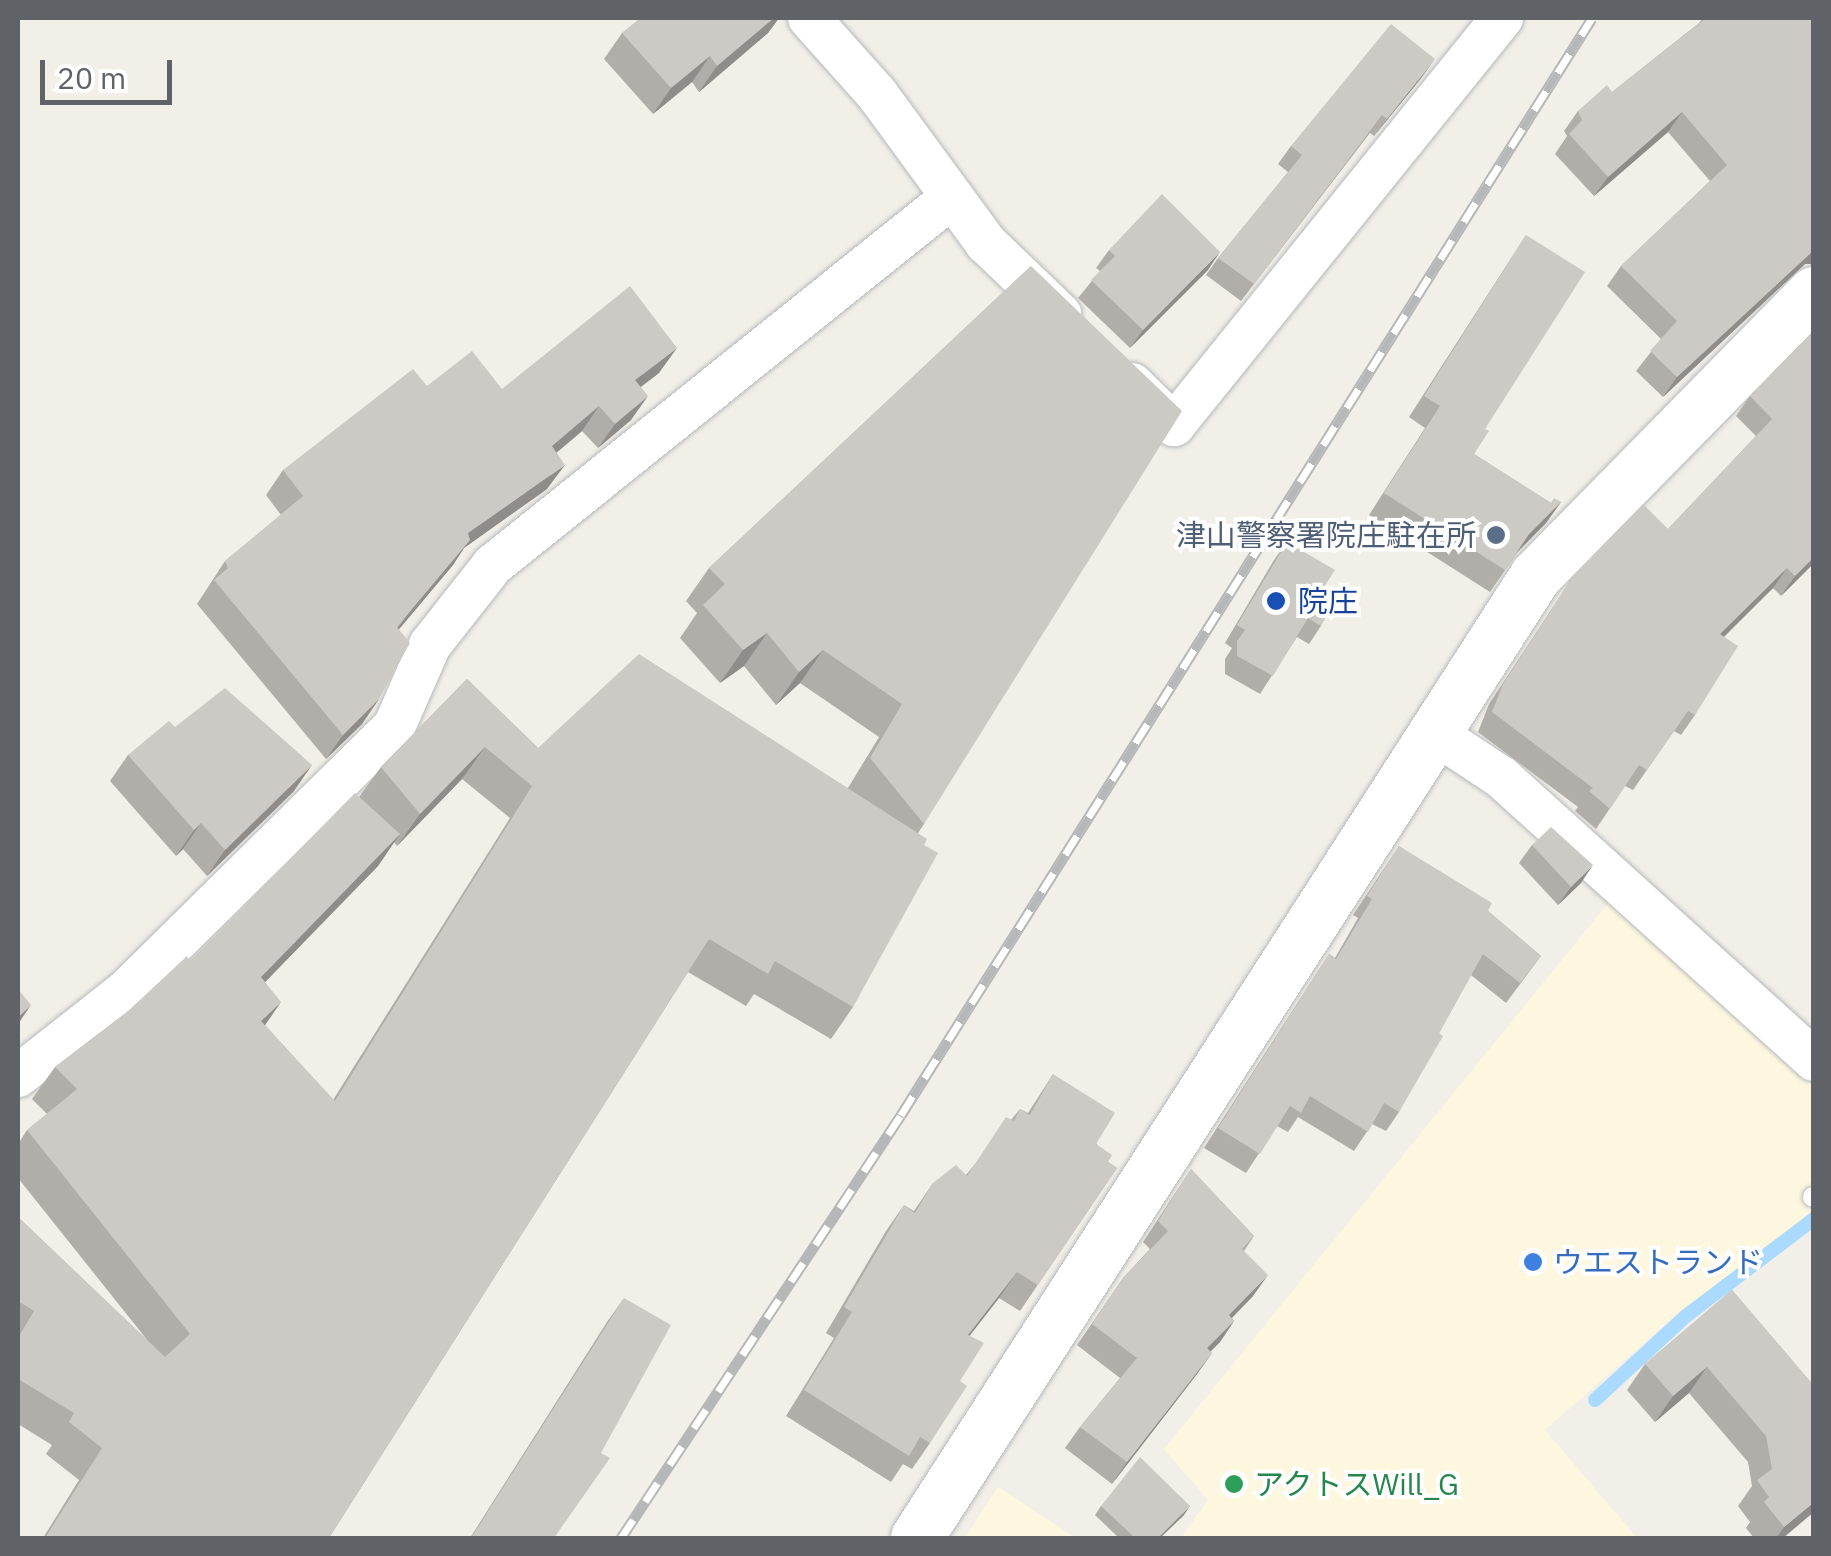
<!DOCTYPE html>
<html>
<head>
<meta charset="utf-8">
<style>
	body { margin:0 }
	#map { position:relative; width:1831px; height:1556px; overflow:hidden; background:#f1efe8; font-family:"IBM Plex Sans","Noto Sans JP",sans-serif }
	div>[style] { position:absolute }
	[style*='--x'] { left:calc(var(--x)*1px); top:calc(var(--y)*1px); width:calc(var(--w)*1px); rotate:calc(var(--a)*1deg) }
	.commercial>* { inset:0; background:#fef7e0 }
	.stream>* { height:14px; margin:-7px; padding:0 7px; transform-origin:7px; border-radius:7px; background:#aadaff }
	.roads { filter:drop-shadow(0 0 2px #b5b8bc) drop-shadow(0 0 2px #b5b8bc) }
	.service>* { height:20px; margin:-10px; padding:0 10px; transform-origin:10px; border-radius:10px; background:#fff }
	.minor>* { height:42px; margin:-21px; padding:0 21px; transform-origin:21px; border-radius:21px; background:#fff }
	.tertiary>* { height:52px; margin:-26px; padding:0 26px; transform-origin:26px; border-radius:26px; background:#fff }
	.rail>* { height:11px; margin-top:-5.5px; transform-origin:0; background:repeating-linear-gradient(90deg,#fff 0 22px,#b6b7b8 0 44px); box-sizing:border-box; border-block:2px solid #b6b7b8 }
	.wall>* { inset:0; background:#afaea9 }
	.shaded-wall>* { inset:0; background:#8f8d8a }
	.building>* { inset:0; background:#cccac5 }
	.dots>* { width:28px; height:28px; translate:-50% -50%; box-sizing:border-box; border:5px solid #fff; border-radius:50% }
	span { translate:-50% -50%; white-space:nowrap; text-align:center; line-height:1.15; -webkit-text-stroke:8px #fff; paint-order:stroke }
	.service-label { font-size:30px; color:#4e5e75 }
	.right { translate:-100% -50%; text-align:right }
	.transit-label { font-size:30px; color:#164399 }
	.left { translate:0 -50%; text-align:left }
	.shop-label { font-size:30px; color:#366cbe }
	.leisure-label { font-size:30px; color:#27864d }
	.frame { position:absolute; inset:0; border:20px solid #5f6368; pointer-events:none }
	.scale { position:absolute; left:40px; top:60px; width:132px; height:45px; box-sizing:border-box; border:5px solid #5f6368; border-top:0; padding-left:12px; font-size:30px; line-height:35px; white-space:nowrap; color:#5f6368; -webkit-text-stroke:8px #fff; paint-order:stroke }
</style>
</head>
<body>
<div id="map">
	<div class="commercial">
		<i style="clip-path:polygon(1609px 902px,1813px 1086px,1813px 1217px,1685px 1307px,1545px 1430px,1637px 1538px,1181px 1538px,1208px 1500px,1164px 1449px)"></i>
		<i style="clip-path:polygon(998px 1487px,1076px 1538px,965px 1538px)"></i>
	</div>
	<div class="stream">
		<i style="--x:1595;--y:1400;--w:124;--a:-42.7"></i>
		<i style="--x:1686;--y:1316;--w:161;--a:-37.2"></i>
	</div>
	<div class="roads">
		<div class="service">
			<i style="--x:1813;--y:1197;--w:1;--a:0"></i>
		</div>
		<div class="minor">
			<i style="--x:809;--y:18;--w:102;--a:48.2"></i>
			<i style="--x:877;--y:94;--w:185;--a:53.8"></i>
			<i style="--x:986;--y:243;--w:103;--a:43.8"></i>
			<i style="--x:1132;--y:384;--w:59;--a:44.3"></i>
			<i style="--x:1174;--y:425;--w:523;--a:-51.13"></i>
			<i style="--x:1436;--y:734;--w:78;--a:33.5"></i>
			<i style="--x:1501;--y:777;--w:422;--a:42.1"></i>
			<i style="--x:18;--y:1076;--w:137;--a:-38.2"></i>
			<i style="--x:126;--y:991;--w:376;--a:-44.6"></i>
			<i style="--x:394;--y:727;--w:90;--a:-66.3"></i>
			<i style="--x:430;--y:645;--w:102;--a:-51.8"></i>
			<i style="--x:493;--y:565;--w:588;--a:-38.72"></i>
		</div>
		<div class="tertiary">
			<i style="--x:917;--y:1538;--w:1144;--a:-57.24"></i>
			<i style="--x:1536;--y:576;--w:397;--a:-45.5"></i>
		</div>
	</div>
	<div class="rail">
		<i style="--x:621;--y:1538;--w:507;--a:-56.5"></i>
		<i style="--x:901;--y:1115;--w:1296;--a:-57.79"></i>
	</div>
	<div class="wall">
		<i style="clip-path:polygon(641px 18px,779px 18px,768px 33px,699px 92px,692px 82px,653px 114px,604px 59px,622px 33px)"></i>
		<i style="clip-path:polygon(1703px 18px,1814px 18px,1814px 264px,1805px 264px,1663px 397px,1636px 371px,1661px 339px,1607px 286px,1621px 266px,1710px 181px,1668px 132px,1594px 196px,1555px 154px,1567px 136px,1564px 131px,1578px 111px,1612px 92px,1699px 23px)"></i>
		<i style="clip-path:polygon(1422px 77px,1374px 136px,1370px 133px,1241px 301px,1206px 275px,1218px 258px,1288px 172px,1278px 164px,1291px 146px)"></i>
		<i style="clip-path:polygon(1526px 235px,1485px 429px,1474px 454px,1551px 503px,1561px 502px,1546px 523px,1517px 553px,1490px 592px,1369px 515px,1425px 428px,1409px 417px)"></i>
		<i style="clip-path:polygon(1109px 250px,1208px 270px,1130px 348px,1078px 298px,1100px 271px,1096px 268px)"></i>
		<i style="clip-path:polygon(evenodd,1031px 266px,924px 824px,918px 833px,853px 1007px,831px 1039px,754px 994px,746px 1006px,688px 972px,329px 1538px,43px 1538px,79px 1480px,46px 1454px,52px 1445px,18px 1424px,18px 1217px,148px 1341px,18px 1178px,18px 1144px,27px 1130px,47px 1114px,32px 1099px,55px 1067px,127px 1012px,190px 961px,359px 797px,381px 767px,467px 679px,538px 748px,848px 788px,879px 737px,800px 683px,776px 705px,744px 666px,720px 683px,680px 638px,697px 613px,686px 601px,709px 568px,1031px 266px,462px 779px,510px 818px,333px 1100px,265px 1025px,265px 982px,378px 866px,394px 842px,397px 846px,462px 779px)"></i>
		<i style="clip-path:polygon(1814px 331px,1814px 563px,1781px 596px,1773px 588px,1724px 637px,1695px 715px,1681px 735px,1674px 731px,1633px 790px,1625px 786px,1596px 829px,1575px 811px,1578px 807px,1478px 732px,1489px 704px,1574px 575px,1668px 529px,1756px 436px,1736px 416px,1750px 396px)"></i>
		<i style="clip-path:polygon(659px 373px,641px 387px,631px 420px,598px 448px,582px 431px,556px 453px,547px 489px,464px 548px,453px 565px,399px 629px,379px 699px,362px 724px,326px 759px,197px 604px,225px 561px,281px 515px,266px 495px,283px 470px,427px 386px,502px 389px)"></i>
		<i style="clip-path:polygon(1287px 542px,1324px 587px,1321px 626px,1309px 644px,1297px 637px,1260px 694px,1225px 674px,1225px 659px,1232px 648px,1225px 643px,1274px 560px)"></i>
		<i style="clip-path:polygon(175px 727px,294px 791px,207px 876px,183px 849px,176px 856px,110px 781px,128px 755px)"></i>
		<i style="clip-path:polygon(1532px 845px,1581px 883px,1558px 905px,1519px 863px)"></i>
		<i style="clip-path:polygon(1399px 846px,1488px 911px,1541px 956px,1506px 1003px,1471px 975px,1439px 1033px,1399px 1112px,1386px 1131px,1372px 1124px,1354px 1151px,1298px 1117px,1288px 1132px,1277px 1126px,1246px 1173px,1204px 1148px,1316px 974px,1329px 954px,1335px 958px,1358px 918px,1353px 915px)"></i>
		<i style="clip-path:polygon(1053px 1074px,1108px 1162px,1117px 1168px,1020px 1311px,999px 1298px,969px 1336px,960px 1381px,930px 1443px,912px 1469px,903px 1464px,891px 1482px,786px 1416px,834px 1338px,826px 1333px,886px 1231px,904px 1205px,914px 1211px,933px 1183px,966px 1175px,1020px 1109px,1028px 1113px)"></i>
		<i style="clip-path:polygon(1191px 1169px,1254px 1236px,1244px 1251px,1253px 1296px,1232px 1318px,1234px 1321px,1220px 1342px,1210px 1352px,1212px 1353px,1197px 1374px,1112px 1484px,1065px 1448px,1080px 1427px,1120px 1378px,1077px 1345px,1123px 1278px,1150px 1249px,1143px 1242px)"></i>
		<i style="clip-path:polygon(1732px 1290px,1814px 1386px,1783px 1538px,1754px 1538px,1746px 1528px,1750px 1522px,1738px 1506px,1752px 1486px,1748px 1462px,1689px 1393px,1655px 1422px,1627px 1390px,1645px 1364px)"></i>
		<i style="clip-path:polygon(624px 1298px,554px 1538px,470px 1538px,607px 1322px)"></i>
		<i style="clip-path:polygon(1101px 1506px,1184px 1515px,1160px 1538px,1119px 1538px,1095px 1515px)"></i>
	</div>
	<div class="shaded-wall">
		<i style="clip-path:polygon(769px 18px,779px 18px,768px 33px,699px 92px,717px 66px)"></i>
		<i style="clip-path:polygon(710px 56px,692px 82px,653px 114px,671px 88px)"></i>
		<i style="clip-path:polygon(1435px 59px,1422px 77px,1374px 136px,1387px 119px)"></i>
		<i style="clip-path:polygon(1682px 112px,1668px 132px,1594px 196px,1608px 177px)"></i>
		<i style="clip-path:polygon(1814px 250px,1814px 264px,1805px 264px,1663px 397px,1677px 377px)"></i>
		<i style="clip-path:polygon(1220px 252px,1208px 270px,1130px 348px,1143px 330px)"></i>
		<i style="clip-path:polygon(677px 348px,659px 373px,618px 404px,635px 380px)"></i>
		<i style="clip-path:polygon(648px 396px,631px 420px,598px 448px,615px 424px)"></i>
		<i style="clip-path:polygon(599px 406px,582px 431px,535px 471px,552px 446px)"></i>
		<i style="clip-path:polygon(565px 465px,547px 489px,464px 548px,453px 565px,380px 652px,468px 533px)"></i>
		<i style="clip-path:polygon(1561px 502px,1546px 523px,1514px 555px,1529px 534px)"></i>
		<i style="clip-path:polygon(1814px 557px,1814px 563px,1781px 596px,1795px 576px)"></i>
		<i style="clip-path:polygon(1787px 568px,1773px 588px,1706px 654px,1720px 634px)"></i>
		<i style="clip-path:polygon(767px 633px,744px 666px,720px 683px,743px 650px)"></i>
		<i style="clip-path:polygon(823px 650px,800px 683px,776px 705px,799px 672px)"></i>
		<i style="clip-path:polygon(379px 699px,362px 724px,326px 759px,343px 735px)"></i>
		<i style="clip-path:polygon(485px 747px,462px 779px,397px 846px,420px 814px)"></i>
		<i style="clip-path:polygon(312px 765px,294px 791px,207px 876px,225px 850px)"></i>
		<i style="clip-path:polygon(201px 823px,183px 849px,176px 856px,194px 830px)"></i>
		<i style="clip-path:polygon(400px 834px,378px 866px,239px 1009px,261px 977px)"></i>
		<i style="clip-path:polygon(1593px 865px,1581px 883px,1558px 905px,1571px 887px)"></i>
		<i style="clip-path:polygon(281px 1002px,259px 1034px,261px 1021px)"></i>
		<i style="clip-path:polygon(31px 1005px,18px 1024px,18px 1017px)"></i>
		<i style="clip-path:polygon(1017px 1272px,999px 1298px,950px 1361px,968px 1335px)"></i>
		<i style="clip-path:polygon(1268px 1275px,1253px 1296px,1214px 1336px,1229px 1315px)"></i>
		<i style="clip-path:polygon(1234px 1321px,1220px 1342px,1192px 1370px,1207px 1348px)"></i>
		<i style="clip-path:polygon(1212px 1353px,1197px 1374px,1112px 1484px,1127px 1462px)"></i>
		<i style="clip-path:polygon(1707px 1367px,1689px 1393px,1655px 1422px,1673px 1396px)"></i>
		<i style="clip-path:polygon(1814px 1502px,1814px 1512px,1783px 1538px,1776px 1538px,1784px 1527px)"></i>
		<i style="clip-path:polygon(1190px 1506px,1184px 1515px,1160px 1538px,1158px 1538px)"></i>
	</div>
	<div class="building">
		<i style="clip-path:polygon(641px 18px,774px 18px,717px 66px,710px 56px,671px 88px,622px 33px)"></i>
		<i style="clip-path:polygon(1706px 18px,1814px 18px,1814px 250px,1677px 377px,1650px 351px,1677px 321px,1621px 266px,1727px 165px,1682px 112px,1608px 177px,1569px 134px,1582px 120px,1578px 111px,1607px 85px,1612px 92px)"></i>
		<i style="clip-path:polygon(1391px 24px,1435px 59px,1387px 119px,1382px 115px,1254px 284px,1218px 258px,1302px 155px,1291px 146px)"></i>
		<i style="clip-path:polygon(1162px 194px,1220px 252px,1143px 330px,1091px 280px,1115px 256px,1109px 250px)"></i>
		<i style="clip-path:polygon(1526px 235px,1585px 272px,1485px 429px,1489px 431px,1474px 454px,1551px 503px,1554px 498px,1561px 502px,1529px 534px,1505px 570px,1384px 493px,1440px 406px,1424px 396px)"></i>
		<i style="clip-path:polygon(1031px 266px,1182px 411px,924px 824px,870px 758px,902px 704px,823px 650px,799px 672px,767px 633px,743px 650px,703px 605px,725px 584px,709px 568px)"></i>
		<i style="clip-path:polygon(630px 286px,677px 348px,635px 380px,648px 396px,615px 424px,599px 406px,552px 446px,565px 465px,468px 533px,470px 540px,397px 627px,410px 643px,379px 699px,343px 735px,214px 580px,228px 568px,225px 561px,303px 496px,283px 470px,413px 369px,427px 386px,472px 351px,502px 389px)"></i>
		<i style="clip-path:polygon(1814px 331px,1814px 557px,1795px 576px,1787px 568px,1720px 634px,1738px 646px,1695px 715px,1688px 711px,1647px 770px,1639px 765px,1610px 809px,1589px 791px,1593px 788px,1492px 712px,1503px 684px,1574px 575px,1643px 504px,1668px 529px,1772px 419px,1750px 396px)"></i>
		<i style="clip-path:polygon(1287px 542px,1335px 570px,1324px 587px,1338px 595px,1321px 626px,1308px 618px,1273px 676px,1237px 656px,1237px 641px,1245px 630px,1237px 625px)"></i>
		<i style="clip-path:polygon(639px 654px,927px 839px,924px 845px,938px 853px,853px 1007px,775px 961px,768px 974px,709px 939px,329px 1538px,45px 1538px,102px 1448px,69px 1422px,74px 1413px,18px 1379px,18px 1338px,34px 1311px,18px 1301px,18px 1217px,165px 1357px,190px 1334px,27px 1130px,77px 1089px,55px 1067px,127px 1012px,187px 956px,190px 961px,355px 793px,400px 834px,261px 977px,281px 1002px,261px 1021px,335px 1101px,532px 786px,485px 747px,420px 814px,381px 767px,467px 679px,538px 748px)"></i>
		<i style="clip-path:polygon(225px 688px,312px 765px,225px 850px,201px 823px,194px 830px,128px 755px,169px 721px,175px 727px)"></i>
		<i style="clip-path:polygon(1551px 827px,1593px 865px,1571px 887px,1532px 845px)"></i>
		<i style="clip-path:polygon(1399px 846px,1492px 903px,1488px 911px,1541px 956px,1520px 983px,1483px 954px,1439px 1033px,1443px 1036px,1399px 1112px,1384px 1103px,1368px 1132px,1310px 1096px,1301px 1113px,1290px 1106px,1260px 1154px,1218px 1128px,1329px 954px,1336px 959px,1372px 899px,1367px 896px)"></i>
		<i style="clip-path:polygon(18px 989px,31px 1005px,18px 1017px)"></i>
		<i style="clip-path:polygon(1053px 1074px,1115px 1113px,1096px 1144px,1112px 1155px,1108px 1162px,1117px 1168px,1038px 1285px,1017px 1272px,968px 1335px,984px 1343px,960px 1381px,967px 1386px,930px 1443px,920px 1437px,909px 1456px,804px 1390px,852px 1312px,844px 1307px,904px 1205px,915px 1213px,933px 1183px,956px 1165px,967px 1176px,1006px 1117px,1014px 1121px,1020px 1109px,1030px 1115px)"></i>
		<i style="clip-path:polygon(1191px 1169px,1254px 1236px,1242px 1249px,1268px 1275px,1229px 1315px,1234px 1321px,1207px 1348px,1212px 1353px,1127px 1462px,1080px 1427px,1137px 1358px,1092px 1324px,1123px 1278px,1168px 1231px,1158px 1221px)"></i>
		<i style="clip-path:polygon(1732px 1290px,1814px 1386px,1814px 1502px,1784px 1527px,1764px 1502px,1769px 1497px,1757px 1480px,1772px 1469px,1766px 1436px,1707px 1367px,1673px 1396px,1645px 1364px)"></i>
		<i style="clip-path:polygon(624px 1298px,671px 1325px,601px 1453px,610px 1458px,554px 1538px,471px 1538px)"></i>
		<i style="clip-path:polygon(1140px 1457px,1190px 1506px,1158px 1538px,1135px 1538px,1101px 1506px)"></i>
	</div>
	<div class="dots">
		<i style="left:1496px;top:535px;background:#5c6f8a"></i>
		<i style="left:1276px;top:601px;background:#1a4fb4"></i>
		<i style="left:1533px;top:1262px;background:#3f7fe0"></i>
		<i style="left:1234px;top:1484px;background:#2e9e5b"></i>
	</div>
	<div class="service-label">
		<span class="right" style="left:1476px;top:535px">津山警察署院庄駐在所</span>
	</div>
	<div class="transit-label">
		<span class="left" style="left:1298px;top:601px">院庄</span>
	</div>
	<div class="shop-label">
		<span class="left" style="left:1553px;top:1262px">ウエストランド</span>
	</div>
	<div class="leisure-label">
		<span class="left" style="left:1254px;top:1484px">アクトスWill_G</span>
	</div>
	<div class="frame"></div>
	<div class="scale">20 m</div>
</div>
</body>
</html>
